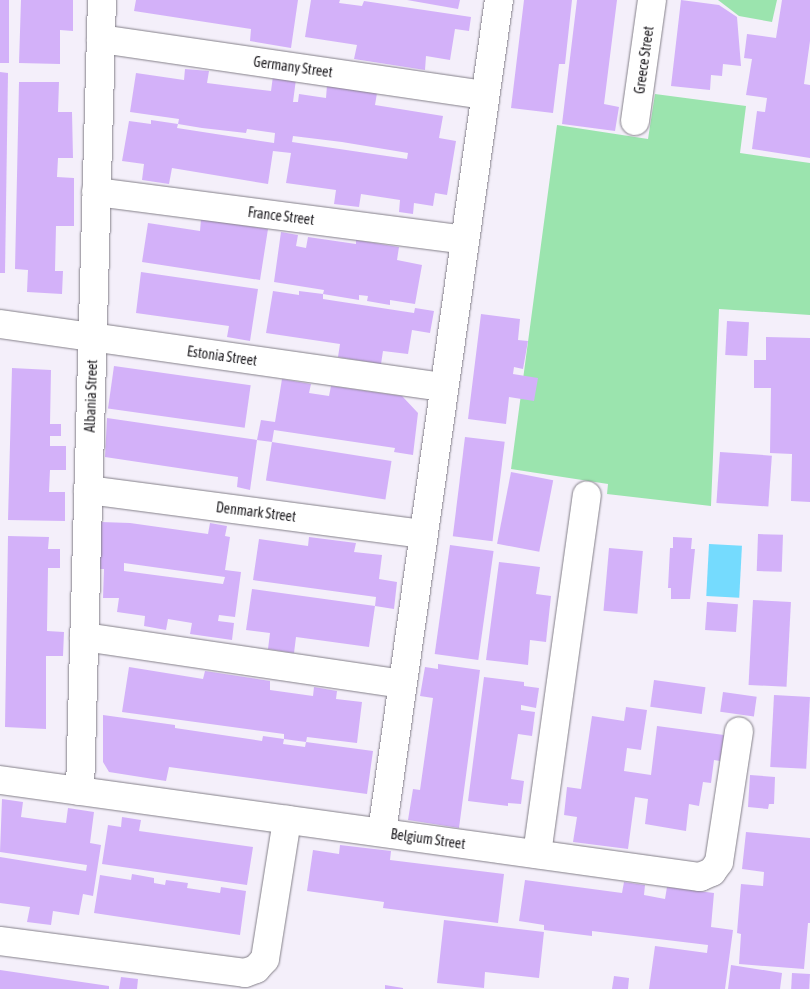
<!DOCTYPE html>
<html>
<head>
<meta charset="utf-8">
<style>
	body { margin:0 }
	#map { position:relative; width:810px; height:989px; overflow:hidden; background:#f4effa; font-family:"Asap Condensed",sans-serif }
	div>[style] { position:absolute }
	[style*='--x'] { left:calc(var(--x)*1px); top:calc(var(--y)*1px); width:calc(var(--w)*1px); rotate:calc(var(--a)*1deg) }
	.green>* { inset:0; background:#9be4ae }
	.water>* { inset:0; background:#75dbfe; transform-origin:0 0 }
	.building>* { inset:0; background:#d3b1f9; transform-origin:0 0 }
	.roads { filter:drop-shadow(0 0 1px #848089) drop-shadow(0 0 1px #848089) }
	.street>* { height:28px; margin:-14px; padding:0 14px; transform-origin:14px; border-radius:14px; background:#fff }
	span { translate:-50% -50%; white-space:nowrap; text-align:center; line-height:1.15; -webkit-text-stroke:4px #fff; paint-order:stroke }
	.street-label { font-size:14px; color:#201e22 }
</style>
</head>
<body>
<div id="map">
	<div class="green">
		<i style="clip-path:polygon(718px 0,777px 0,772px 22px,739px 16px)"></i>
		<i style="clip-path:polygon(655px 94px,746px 106px,740px 153px,810px 163px,810px 315px,719px 309px,711px 506px,607px 494px,608px 484px,511px 469px,557px 125px,648px 139px)"></i>
	</div>
	<div class="water">
		<i style="left:709px;top:544px;width:33px;height:52px;rotate:3deg"></i>
	</div>
	<div class="building">
		<i style="left:0;top:0;width:9px;height:63px"></i>
		<i style="clip-path:polygon(21px 0,73px 0,73px 31px,60px 30px,60px 64px,19px 63px)"></i>
		<i style="clip-path:polygon(136px 0,298px 0,291px 48px,250px 41px,251px 29px,134px 11px)"></i>
		<i style="clip-path:polygon(311px 0,340px 0,339px 3px,362px 6px,364px 1px,471px 17px,469px 31px,455px 29px,450px 60px,426px 56px,425px 70px,354px 59px,357px 45px,305px 37px)"></i>
		<i style="clip-path:polygon(407px 0,460px 0,458px 9px)"></i>
		<i style="clip-path:polygon(524px 0,572px 0,565px 64px,559px 64px,553px 113px,511px 108px)"></i>
		<i style="clip-path:polygon(577px 0,617px 0,604px 104px,619px 107px,615px 131px,562px 124px)"></i>
		<i style="clip-path:polygon(681px 0,719px 5px,737px 17px,741px 66px,723px 64px,722px 76px,711px 75px,710px 90px,671px 86px)"></i>
		<i style="clip-path:polygon(782px 0,810px 0,810px 41px,804px 84px,810px 85px,810px 158px,752px 149px,757px 111px,765px 112px,767px 98px,746px 95px,752px 59px,744px 58px,747px 34px,776px 38px)"></i>
		<i style="clip-path:polygon(evenodd,185px 69px,209px 71px,207px 83px,271px 91px,273px 76px,296px 79px,293px 102px,298px 102px,299px 94px,326px 98px,327px 85px,377px 93px,375px 105px,443px 116px,439px 138px,456px 141px,447px 195px,435px 193px,433px 206px,414px 203px,413px 214px,399px 212px,400px 200px,361px 194px,359px 207px,334px 204px,336px 190px,286px 183px,291px 153px,273px 151px,268px 184px,172px 168px,169px 184px,142px 180px,144px 164px,122px 161px,129px 121px,151px 124px,151px 120px,178px 124px,177px 128px,274px 143px,275px 133px,247px 129px,246px 133px,202px 128px,178px 124px,179px 119px,130px 112px,136px 73px,184px 80px,185px 69px,293px 136px,342px 142px,408px 153px,407px 159px,292px 142px,293px 136px)"></i>
		<i style="clip-path:polygon(0 72px,8px 73px,5px 273px,0 273px)"></i>
		<i style="clip-path:polygon(19px 82px,59px 82px,58px 112px,72px 112px,73px 158px,58px 158px,57px 177px,74px 178px,74px 226px,56px 226px,55px 271px,63px 271px,62px 294px,27px 292px,28px 270px,15px 269px)"></i>
		<i style="clip-path:polygon(201px 219px,268px 229px,260px 280px,142px 262px,148px 223px,200px 231px)"></i>
		<i style="clip-path:polygon(281px 232px,298px 235px,296px 246px,306px 248px,308px 237px,356px 244px,356px 240px,399px 247px,397px 260px,422px 265px,415px 304px,390px 300px,390px 305px,367px 301px,368px 296px,359px 295px,359px 300px,323px 294px,324px 290px,274px 282px)"></i>
		<i style="clip-path:polygon(141px 272px,258px 289px,250px 341px,227px 337px,229px 326px,136px 313px)"></i>
		<i style="clip-path:polygon(273px 291px,299px 295px,299px 291px,323px 294px,323px 299px,414px 313px,415px 308px,434px 311px,430px 333px,412px 330px,408px 354px,383px 351px,381px 364px,338px 357px,340px 344px,266px 333px)"></i>
		<i style="clip-path:polygon(481px 314px,520px 319px,518px 340px,528px 341px,523px 369px,514px 367px,513px 374px,538px 378px,534px 401px,509px 397px,506px 424px,468px 419px)"></i>
		<i style="left:727px;top:321px;width:22px;height:34px;rotate:3deg"></i>
		<i style="clip-path:polygon(766px 337px,810px 338px,810px 502px,791px 501px,792px 454px,770px 453px,771px 388px,754px 388px,754px 360px,766px 360px)"></i>
		<i style="left:114px;top:366px;width:138px;height:43px;rotate:8deg"></i>
		<i style="clip-path:polygon(12px 368px,51px 370px,50px 424px,61px 424px,61px 436px,50px 436px,50px 446px,66px 446px,66px 470px,50px 470px,49px 492px,65px 492px,65px 521px,8px 520px)"></i>
		<i style="clip-path:polygon(282px 379px,311px 384px,309px 393px,329px 396px,331px 386px,402px 396px,418px 413px,413px 455px,394px 452px,395px 448px,274px 430px,272px 442px,257px 440px,261px 420px,275px 422px)"></i>
		<i style="clip-path:polygon(107px 418px,257px 440px,250px 490px,237px 487px,238px 477px,105px 457px)"></i>
		<i style="left:465px;top:437px;width:40px;height:100px;rotate:7deg"></i>
		<i style="left:272px;top:442px;width:121px;height:39px;rotate:9deg"></i>
		<i style="left:720px;top:452px;width:52px;height:51px;rotate:4deg"></i>
		<i style="left:511px;top:472px;width:43px;height:73px;rotate:11deg"></i>
		<i style="clip-path:polygon(evenodd,101px 522px,130px 523px,208px 534px,210px 523px,227px 526px,225px 536px,230px 537px,225px 570px,241px 572px,235px 617px,219px 615px,218px 621px,234px 623px,232px 640px,190px 634px,192px 623px,168px 619px,166px 630px,144px 626px,145px 616px,117px 612px,119px 598px,103px 598px,104px 569px,99px 569px,101px 522px,124px 563px,225px 577px,223px 584px,124px 571px,124px 563px)"></i>
		<i style="left:758px;top:534px;width:25px;height:37px;rotate:2deg"></i>
		<i style="clip-path:polygon(8px 536px,49px 537px,48px 549px,60px 549px,60px 568px,48px 568px,47px 631px,64px 632px,63px 656px,46px 656px,46px 729px,5px 727px)"></i>
		<i style="clip-path:polygon(309px 537px,356px 543px,354px 552px,382px 555px,379px 579px,397px 582px,394px 609px,375px 606px,376px 597px,253px 580px,259px 539px,308px 546px)"></i>
		<i style="clip-path:polygon(673px 537px,692px 538px,691px 549px,695px 549px,690px 599px,671px 599px,671px 588px,668px 588px,670px 548px,673px 548px)"></i>
		<i style="left:450px;top:545px;width:44px;height:110px;rotate:8deg"></i>
		<i style="left:609px;top:548px;width:34px;height:63px;rotate:5deg"></i>
		<i style="clip-path:polygon(499px 562px,540px 567px,536px 594px,551px 596px,546px 642px,530px 640px,528px 665px,486px 660px)"></i>
		<i style="clip-path:polygon(252px 589px,375px 606px,369px 647px,296px 637px,294px 653px,268px 649px,270px 633px,246px 630px)"></i>
		<i style="left:753px;top:600px;width:38px;height:85px;rotate:3deg"></i>
		<i style="left:707px;top:602px;width:31px;height:28px;rotate:4deg"></i>
		<i style="clip-path:polygon(438px 664px,480px 670px,459px 828px,408px 820px,413px 789px,420px 790px,433px 698px,420px 696px,425px 667px,438px 669px)"></i>
		<i style="clip-path:polygon(129px 667px,203px 679px,205px 671px,270px 681px,270px 690px,313px 696px,314px 687px,337px 691px,336px 699px,362px 702px,357px 743px,307px 737px,306px 742px,284px 739px,284px 734px,122px 712px)"></i>
		<i style="clip-path:polygon(484px 677px,524px 682px,524px 686px,539px 688px,536px 708px,521px 705px,521px 710px,535px 712px,532px 736px,518px 734px,511px 779px,524px 781px,521px 804px,508px 803px,508px 806px,468px 801px)"></i>
		<i style="left:654px;top:680px;width:52px;height:27px;rotate:8deg"></i>
		<i style="left:723px;top:692px;width:34px;height:20px;rotate:8deg"></i>
		<i style="left:774px;top:695px;width:36px;height:72px;rotate:3deg"></i>
		<i style="clip-path:polygon(626px 707px,647px 710px,641px 750px,627px 748px,624px 771px,651px 775px,657px 726px,724px 735px,720px 761px,714px 760px,711px 783px,703px 782px,699px 806px,689px 804px,686px 831px,645px 824px,648px 799px,635px 797px,628px 849px,573px 842px,577px 817px,564px 815px,567px 787px,581px 789px,592px 716px,624px 721px)"></i>
		<i style="clip-path:polygon(103px 715px,175px 725px,175px 728px,262px 741px,263px 736px,284px 739px,283px 744px,305px 747px,306px 742px,373px 751px,367px 794px,169px 767px,166px 781px,109px 772px,103px 762px)"></i>
		<i style="clip-path:polygon(750px 775px,775px 777px,774px 804px,769px 804px,768px 809px,748px 807px)"></i>
		<i style="clip-path:polygon(2px 799px,23px 802px,21px 817px,42px 820px,66px 823px,68px 808px,94px 812px,90px 843px,101px 845px,93px 896px,83px 894px,79px 915px,53px 911px,51px 925px,27px 922px,30px 907px,0 903px,0 857px,86px 871px,87px 865px,0 852px)"></i>
		<i style="clip-path:polygon(122px 817px,141px 820px,139px 831px,253px 847px,247px 885px,102px 864px,108px 825px,121px 827px)"></i>
		<i style="clip-path:polygon(746px 832px,810px 838px,810px 923px,808px 923px,804px 969px,739px 964px,741px 934px,737px 933px,741px 884px,763px 886px,764px 872px,742px 869px)"></i>
		<i style="clip-path:polygon(340px 845px,391px 851px,390px 860px,504px 874px,498px 923px,383px 908px,384px 902px,307px 891px,313px 850px,339px 854px)"></i>
		<i style="clip-path:polygon(132px 874px,154px 878px,154px 883px,165px 885px,166px 880px,188px 883px,187px 888px,220px 893px,221px 887px,246px 891px,240px 935px,94px 913px,100px 875px,131px 880px)"></i>
		<i style="clip-path:polygon(525px 880px,622px 893px,624px 882px,645px 885px,644px 895px,665px 899px,667px 887px,714px 893px,711px 927px,733px 930px,725px 989px,649px 989px,655px 946px,707px 953px,708px 945px,592px 931px,592px 936px,544px 930px,544px 925px,519px 921px)"></i>
		<i style="clip-path:polygon(444px 920px,544px 932px,539px 978px,485px 972px,484px 988px,437px 983px)"></i>
		<i style="clip-path:polygon(731px 965px,782px 973px,780px 989px,728px 989px)"></i>
		<i style="clip-path:polygon(0 970px,109px 986px,109px 989px,0 989px)"></i>
		<i style="left:792px;top:973px;width:18px;height:16px;rotate:3deg"></i>
		<i style="clip-path:polygon(614px 976px,629px 978px,628px 989px,612px 989px)"></i>
		<i style="clip-path:polygon(121px 977px,138px 979px,137px 989px,119px 989px)"></i>
		<i style="clip-path:polygon(385px 985px,403px 988px,403px 989px,385px 989px)"></i>
	</div>
	<div class="roads">
		<div class="street">
			<i style="--x:101;--y:39;--w:388;--a:8.3"></i>
			<i style="--x:635;--y:121;--w:122;--a:-82"></i>
			<i style="--x:96;--y:192;--w:372;--a:7.4"></i>
			<i style="--x:0;--y:324;--w:448;--a:8.1"></i>
			<i style="--x:88;--y:490;--w:338;--a:7.5"></i>
			<i style="--x:84;--y:637;--w:321;--a:8.4"></i>
			<i style="--x:0;--y:780;--w:707;--a:7.89"></i>
			<i style="--x:700;--y:877;--w:13;--a:-23"></i>
			<i style="--x:712;--y:872;--w:12;--a:-55"></i>
			<i style="--x:719;--y:862;--w:132;--a:-81.3"></i>
			<i style="--x:80;--y:791;--w:791;--a:-88.41"></i>
			<i style="--x:382;--y:832;--w:840;--a:-82"></i>
			<i style="--x:537;--y:854;--w:362;--a:-82.1"></i>
			<i style="--x:0;--y:941;--w:247;--a:7.4"></i>
			<i style="--x:245;--y:973;--w:12;--a:-20"></i>
			<i style="--x:256;--y:969;--w:13;--a:-48"></i>
			<i style="--x:265;--y:959;--w:141;--a:-81"></i>
		</div>
	</div>
	<div class="street-label">
		<span style="left:644px;top:60px;rotate:-82deg">Greece Street</span>
		<span style="left:293px;top:67px;rotate:8deg">Germany Street</span>
		<span style="left:281px;top:216px;rotate:7deg">France Street</span>
		<span style="left:222px;top:356px;rotate:8deg">Estonia Street</span>
		<span style="left:91px;top:396px;rotate:-88deg">Albania Street</span>
		<span style="left:256px;top:512px;rotate:7deg">Denmark Street</span>
		<span style="left:428px;top:839px;rotate:8deg">Belgium Street</span>
	</div>
</div>
</body>
</html>
